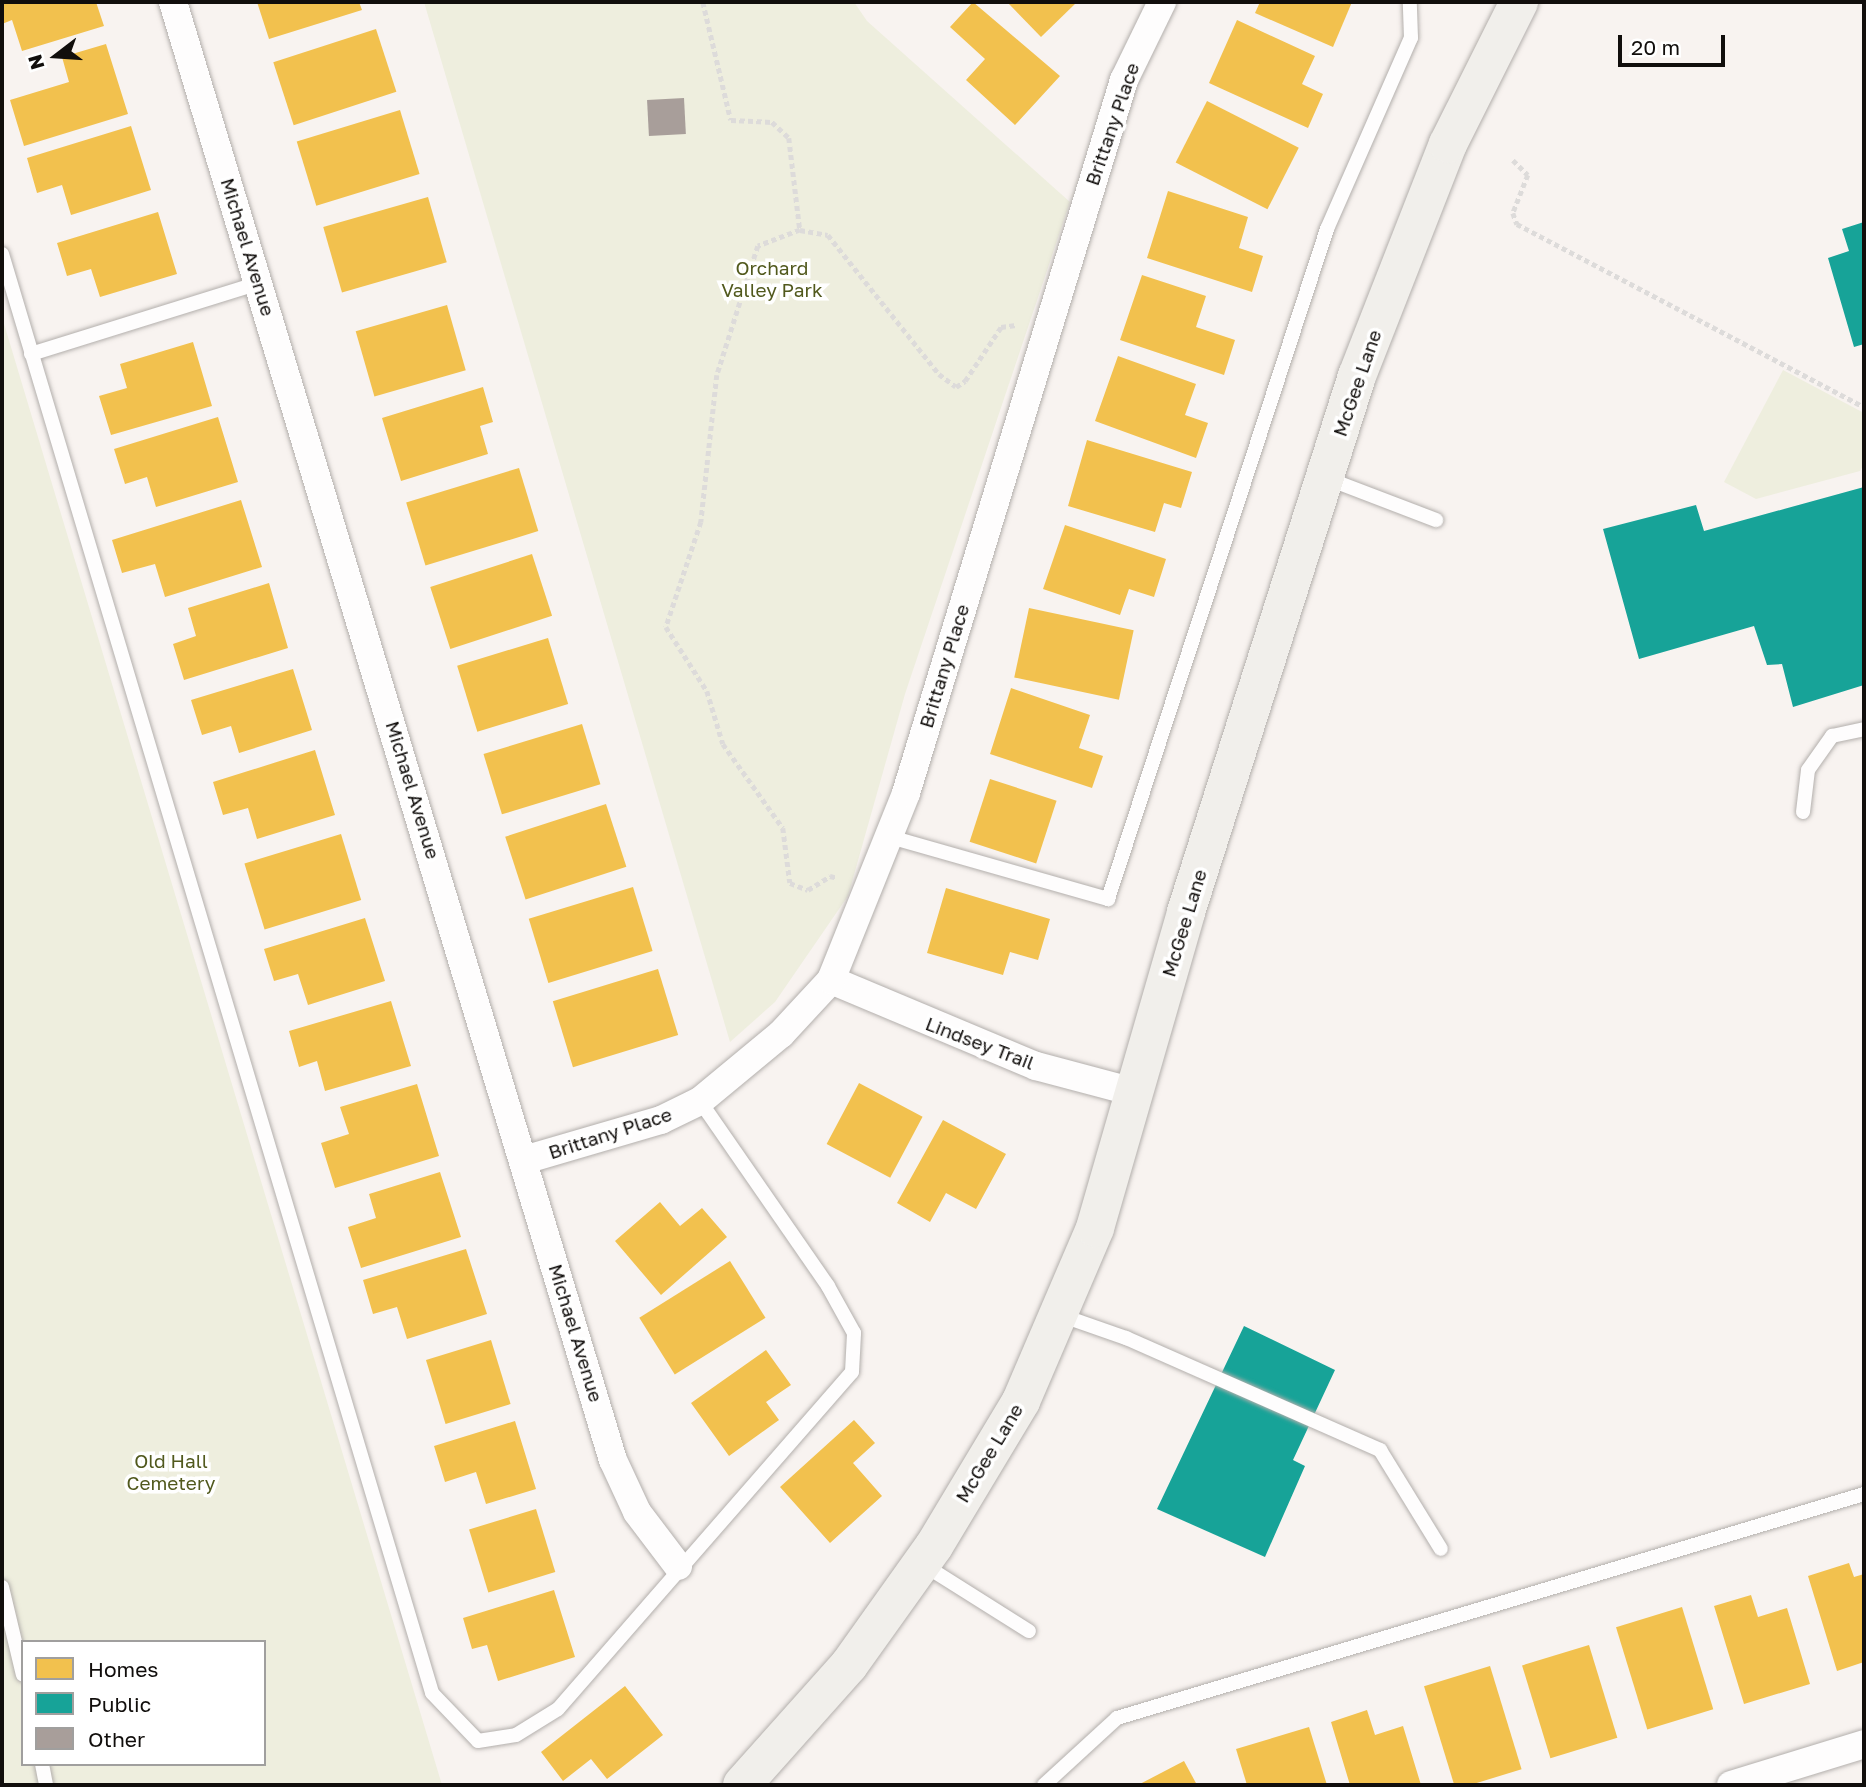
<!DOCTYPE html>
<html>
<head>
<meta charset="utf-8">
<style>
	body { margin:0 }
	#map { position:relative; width:1866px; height:1787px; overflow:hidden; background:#f8f3f0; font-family:"Golos Text",sans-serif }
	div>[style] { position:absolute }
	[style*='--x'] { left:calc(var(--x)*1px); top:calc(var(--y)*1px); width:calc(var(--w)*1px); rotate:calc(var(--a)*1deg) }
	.green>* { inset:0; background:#eeeede }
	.homes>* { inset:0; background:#f2c14e; transform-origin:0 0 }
	.public>* { inset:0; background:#17a398 }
	.building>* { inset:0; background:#a89e9a; transform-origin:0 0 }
	.path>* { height:4.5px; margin-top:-2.25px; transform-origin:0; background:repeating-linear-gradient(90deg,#dddbda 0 5px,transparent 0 8.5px) }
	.roads { filter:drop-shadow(0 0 2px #b3afac) drop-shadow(0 0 2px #b3afac) }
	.lane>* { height:14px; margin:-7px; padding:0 7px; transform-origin:7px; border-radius:7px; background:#fefdfd }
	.street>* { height:28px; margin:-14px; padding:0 14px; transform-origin:14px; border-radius:14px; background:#fefdfd }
	.secondary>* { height:38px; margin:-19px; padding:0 19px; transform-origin:19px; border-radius:19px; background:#f1efeb }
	span { translate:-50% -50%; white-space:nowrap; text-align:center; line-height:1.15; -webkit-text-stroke:7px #fff; paint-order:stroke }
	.street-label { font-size:19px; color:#110e0c }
	.park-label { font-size:19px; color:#51591d }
	.frame { position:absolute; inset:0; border:4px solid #110e0c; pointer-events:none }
	.legend { position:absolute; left:21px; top:1640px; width:245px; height:126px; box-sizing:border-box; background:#fff; border:2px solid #a09f9e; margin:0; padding:9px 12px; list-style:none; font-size:21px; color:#110e0c }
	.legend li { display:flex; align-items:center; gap:14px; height:35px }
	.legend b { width:35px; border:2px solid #a09f9e }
	.north { position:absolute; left:21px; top:21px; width:70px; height:70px; -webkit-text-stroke:5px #fff; paint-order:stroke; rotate:253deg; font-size:19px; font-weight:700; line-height:28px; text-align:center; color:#110e0c }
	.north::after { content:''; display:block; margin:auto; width:24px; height:32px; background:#110e0c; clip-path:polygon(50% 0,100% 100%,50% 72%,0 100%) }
	.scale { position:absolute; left:1618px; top:35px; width:107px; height:32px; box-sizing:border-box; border:4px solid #110e0c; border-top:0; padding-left:9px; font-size:21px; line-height:24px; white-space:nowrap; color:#110e0c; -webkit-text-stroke:5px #fff; paint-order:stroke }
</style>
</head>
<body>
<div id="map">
	<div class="green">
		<i style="clip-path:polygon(424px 2px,854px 2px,867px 21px,1070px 202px,905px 694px,848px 896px,775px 1002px,730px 1042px)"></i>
		<i style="clip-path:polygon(evenodd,2px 317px,442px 1785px,2px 1785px,2px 317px,23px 1642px,264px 1642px,264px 1764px,23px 1764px,23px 1642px)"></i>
		<i style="clip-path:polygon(1783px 370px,1864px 413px,1864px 464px,1860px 471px,1756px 499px,1724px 482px)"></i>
	</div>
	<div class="homes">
		<i style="clip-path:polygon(2px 2px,96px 2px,104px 26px,22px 51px,12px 20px,2px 24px)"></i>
		<i style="clip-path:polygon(257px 2px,359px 2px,362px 10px,269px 39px)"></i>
		<i style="clip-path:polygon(973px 2px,1060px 76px,1015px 125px,966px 80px,985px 59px,950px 27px)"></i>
		<i style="clip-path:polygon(1007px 2px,1077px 2px,1041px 37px)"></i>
		<i style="clip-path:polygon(1260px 2px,1352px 2px,1333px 47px,1255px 13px)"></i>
		<i style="clip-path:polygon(1237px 20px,1315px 56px,1302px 84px,1323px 94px,1308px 128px,1209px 83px)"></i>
		<i style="left:376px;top:29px;width:66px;height:108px;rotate:72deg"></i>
		<i style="clip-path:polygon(106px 44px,128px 114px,24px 146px,10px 100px,69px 82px,62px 57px)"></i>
		<i style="left:1207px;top:101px;width:103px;height:69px;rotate:27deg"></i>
		<i style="left:400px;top:110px;width:67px;height:108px;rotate:73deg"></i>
		<i style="clip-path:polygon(131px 126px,151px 190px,71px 215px,62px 185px,37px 193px,27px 158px)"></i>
		<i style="clip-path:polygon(1168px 191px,1248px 217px,1239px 248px,1263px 256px,1252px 292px,1147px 258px)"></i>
		<i style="left:428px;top:197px;width:68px;height:109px;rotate:74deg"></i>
		<i style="clip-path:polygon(158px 212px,177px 274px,100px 297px,91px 269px,67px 276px,57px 243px)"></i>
		<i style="clip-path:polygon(1142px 275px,1206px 296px,1196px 327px,1235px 340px,1224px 375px,1120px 340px)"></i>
		<i style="left:447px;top:305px;width:68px;height:95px;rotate:74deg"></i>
		<i style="clip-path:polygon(193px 342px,212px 406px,111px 435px,99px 396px,127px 388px,120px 364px)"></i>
		<i style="clip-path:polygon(1118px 356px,1196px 384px,1185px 415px,1208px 423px,1196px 458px,1095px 421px)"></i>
		<i style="clip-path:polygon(483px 387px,493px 422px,480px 426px,488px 454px,401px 481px,382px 418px)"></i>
		<i style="clip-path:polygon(218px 417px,238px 482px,156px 507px,147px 477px,125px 484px,114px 449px)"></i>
		<i style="clip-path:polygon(1087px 440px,1192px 472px,1181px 508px,1164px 503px,1155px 532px,1068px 506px)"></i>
		<i style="left:519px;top:468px;width:66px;height:118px;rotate:73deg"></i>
		<i style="clip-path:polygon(241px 500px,262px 567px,165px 597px,155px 564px,122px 573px,112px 540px)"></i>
		<i style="clip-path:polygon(1065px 525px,1166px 559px,1154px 597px,1129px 589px,1120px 615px,1043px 589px)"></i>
		<i style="left:532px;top:554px;width:65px;height:107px;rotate:72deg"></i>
		<i style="clip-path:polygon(269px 583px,288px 648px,184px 680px,173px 644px,196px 636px,188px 608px)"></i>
		<i style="left:1029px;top:608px;width:107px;height:71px;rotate:12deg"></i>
		<i style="left:548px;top:638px;width:69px;height:95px;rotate:73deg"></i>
		<i style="clip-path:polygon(293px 669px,312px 730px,239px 753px,231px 726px,202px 735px,191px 700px)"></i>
		<i style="clip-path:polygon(1011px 688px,1090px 715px,1079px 748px,1103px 756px,1092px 788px,990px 754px)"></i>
		<i style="left:582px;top:724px;width:63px;height:103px;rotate:73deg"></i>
		<i style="clip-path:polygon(315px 750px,335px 815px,257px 839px,248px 808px,223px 815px,213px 782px)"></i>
		<i style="left:990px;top:779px;width:70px;height:66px;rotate:18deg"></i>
		<i style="left:606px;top:804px;width:66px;height:106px;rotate:72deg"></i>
		<i style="left:341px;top:834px;width:69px;height:101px;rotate:73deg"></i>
		<i style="left:633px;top:887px;width:67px;height:109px;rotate:73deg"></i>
		<i style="clip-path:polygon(946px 888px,1050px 919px,1038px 960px,1010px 952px,1003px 975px,927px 953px)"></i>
		<i style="clip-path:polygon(365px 918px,385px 981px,308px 1005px,298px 974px,274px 981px,264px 949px)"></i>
		<i style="left:658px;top:969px;width:69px;height:110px;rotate:73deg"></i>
		<i style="clip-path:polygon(391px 1001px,411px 1066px,325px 1091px,317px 1061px,299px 1067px,289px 1031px)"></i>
		<i style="left:859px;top:1083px;width:72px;height:69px;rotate:28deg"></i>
		<i style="clip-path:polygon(417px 1084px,439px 1156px,335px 1188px,321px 1143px,349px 1134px,340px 1107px)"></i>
		<i style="clip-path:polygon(943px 1120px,1006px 1154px,976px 1209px,946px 1193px,930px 1222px,897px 1203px)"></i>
		<i style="clip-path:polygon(440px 1172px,461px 1237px,361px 1268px,348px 1227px,376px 1218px,369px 1194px)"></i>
		<i style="clip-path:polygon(660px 1202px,680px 1226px,702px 1208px,727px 1237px,661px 1295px,615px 1241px)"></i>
		<i style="clip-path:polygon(466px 1249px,487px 1314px,407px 1339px,397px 1307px,373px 1314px,363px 1280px)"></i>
		<i style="left:730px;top:1261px;width:67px;height:107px;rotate:58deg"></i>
		<i style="left:491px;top:1340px;width:67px;height:68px;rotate:73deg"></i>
		<i style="clip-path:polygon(766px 1350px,791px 1385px,766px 1402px,779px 1420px,729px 1456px,691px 1403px)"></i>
		<i style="clip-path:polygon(854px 1420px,875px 1443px,853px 1463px,882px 1496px,830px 1543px,780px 1487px)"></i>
		<i style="clip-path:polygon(515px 1421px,536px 1489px,486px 1504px,476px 1472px,445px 1482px,434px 1446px)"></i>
		<i style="left:536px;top:1509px;width:66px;height:70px;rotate:73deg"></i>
		<i style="clip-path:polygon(1849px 1563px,1854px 1577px,1864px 1574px,1864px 1662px,1837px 1671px,1808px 1576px)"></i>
		<i style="clip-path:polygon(554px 1590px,575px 1657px,498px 1681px,487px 1645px,472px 1649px,463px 1618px)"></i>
		<i style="clip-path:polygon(1751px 1595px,1758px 1617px,1787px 1608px,1810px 1684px,1744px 1704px,1714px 1606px)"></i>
		<i style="left:1682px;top:1607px;width:107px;height:69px;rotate:73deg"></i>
		<i style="left:1589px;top:1645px;width:97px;height:70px;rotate:73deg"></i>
		<i style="left:1490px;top:1666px;width:108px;height:69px;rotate:73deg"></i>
		<i style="clip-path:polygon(625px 1686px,663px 1735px,607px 1779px,591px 1759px,563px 1781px,541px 1752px)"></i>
		<i style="clip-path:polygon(1367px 1710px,1375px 1735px,1403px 1726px,1421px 1785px,1350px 1785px,1331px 1722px)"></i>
		<i style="clip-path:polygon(1309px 1727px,1327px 1785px,1247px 1785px,1236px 1749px)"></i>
		<i style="clip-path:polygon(1184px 1761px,1197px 1785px,1138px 1785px)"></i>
	</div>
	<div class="public">
		<i style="clip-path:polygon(1864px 222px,1864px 344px,1854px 347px,1828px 258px,1849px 251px,1842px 229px)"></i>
		<i style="clip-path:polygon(1864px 487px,1864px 685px,1793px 707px,1782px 664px,1767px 665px,1754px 626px,1639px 659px,1603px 529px,1696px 505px,1704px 531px)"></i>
		<i style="clip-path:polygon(1244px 1326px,1335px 1370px,1293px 1460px,1305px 1466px,1265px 1557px,1157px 1509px)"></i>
	</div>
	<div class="building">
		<i style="left:684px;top:98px;width:36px;height:37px;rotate:87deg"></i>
	</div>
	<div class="path">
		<i style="--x:703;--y:2;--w:121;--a:76.7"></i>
		<i style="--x:731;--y:120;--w:41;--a:2.8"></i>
		<i style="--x:772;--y:122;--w:23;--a:43"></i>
		<i style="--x:789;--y:138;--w:93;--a:83.2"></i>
		<i style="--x:800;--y:230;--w:28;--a:10"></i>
		<i style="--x:828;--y:235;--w:178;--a:51.4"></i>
		<i style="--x:939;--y:374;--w:21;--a:37"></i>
		<i style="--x:956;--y:387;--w:11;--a:-34"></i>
		<i style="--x:965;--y:381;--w:65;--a:-56.3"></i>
		<i style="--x:1001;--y:327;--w:15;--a:-8"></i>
		<i style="--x:1513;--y:160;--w:21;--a:45"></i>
		<i style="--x:1528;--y:175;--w:41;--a:111.5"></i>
		<i style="--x:1513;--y:213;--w:12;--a:70"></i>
		<i style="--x:1517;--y:224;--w:392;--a:27.8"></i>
		<i style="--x:800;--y:230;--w:45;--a:159.1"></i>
		<i style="--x:758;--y:246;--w:135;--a:107.6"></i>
		<i style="--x:717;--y:375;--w:148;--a:96.2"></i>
		<i style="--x:701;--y:522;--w:111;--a:108.4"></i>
		<i style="--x:666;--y:627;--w:76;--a:57.4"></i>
		<i style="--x:707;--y:691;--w:55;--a:73.2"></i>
		<i style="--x:723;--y:744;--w:103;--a:54.5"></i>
		<i style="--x:783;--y:828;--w:55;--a:82.7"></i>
		<i style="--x:790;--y:883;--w:19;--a:21"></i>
		<i style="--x:808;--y:890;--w:26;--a:-32"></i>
		<i style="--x:830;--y:876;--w:8;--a:14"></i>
	</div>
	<div class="roads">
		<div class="lane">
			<i style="--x:2;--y:254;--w:1502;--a:73.36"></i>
			<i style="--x:432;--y:1693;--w:66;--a:46.2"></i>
			<i style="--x:478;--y:1741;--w:38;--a:-9"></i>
			<i style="--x:516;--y:1735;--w:49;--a:-31.8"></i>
			<i style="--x:558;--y:1709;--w:447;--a:-48.9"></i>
			<i style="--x:852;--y:1372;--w:39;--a:-87"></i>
			<i style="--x:854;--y:1333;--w:54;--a:-119"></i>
			<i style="--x:828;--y:1286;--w:225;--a:-124.7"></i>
			<i style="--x:31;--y:354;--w:239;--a:-17.3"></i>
			<i style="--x:1326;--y:478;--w:118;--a:20.9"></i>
			<i style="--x:1803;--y:812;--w:42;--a:-83.2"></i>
			<i style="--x:1808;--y:770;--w:42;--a:-54.8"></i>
			<i style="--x:1832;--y:736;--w:33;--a:-12"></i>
			<i style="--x:890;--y:837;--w:227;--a:15.9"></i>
			<i style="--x:1108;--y:899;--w:705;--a:-71.9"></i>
			<i style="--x:1327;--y:229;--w:209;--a:-66.3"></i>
			<i style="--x:1411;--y:38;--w:36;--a:-92"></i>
			<i style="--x:1060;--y:1315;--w:70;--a:19.2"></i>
			<i style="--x:1126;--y:1338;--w:278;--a:23.8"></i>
			<i style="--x:1380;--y:1450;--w:116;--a:58.4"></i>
			<i style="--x:924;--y:1565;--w:124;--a:32.2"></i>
			<i style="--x:2;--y:1587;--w:90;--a:76.6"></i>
			<i style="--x:42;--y:1764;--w:21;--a:79"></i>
			<i style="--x:1044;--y:1785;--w:99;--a:-42.5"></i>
			<i style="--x:1117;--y:1718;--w:780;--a:-16.69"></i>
		</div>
		<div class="street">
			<i style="--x:173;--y:2;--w:1523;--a:73.21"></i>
			<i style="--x:613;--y:1460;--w:57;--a:65.2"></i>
			<i style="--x:637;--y:1512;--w:68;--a:52.8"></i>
			<i style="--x:831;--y:980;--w:222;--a:22.8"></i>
			<i style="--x:1036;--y:1066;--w:101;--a:14.9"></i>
			<i style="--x:524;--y:1160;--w:143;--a:-16.3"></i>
			<i style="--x:661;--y:1120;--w:43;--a:-26"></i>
			<i style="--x:700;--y:1101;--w:105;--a:-39.6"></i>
			<i style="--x:781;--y:1034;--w:74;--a:-47.2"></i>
			<i style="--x:831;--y:980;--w:201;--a:-68.1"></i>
			<i style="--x:906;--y:793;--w:746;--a:-73"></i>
			<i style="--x:1124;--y:80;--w:87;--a:-64"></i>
			<i style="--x:1731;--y:1785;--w:139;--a:-17.1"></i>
		</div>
		<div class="secondary">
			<i style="--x:742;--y:1785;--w:161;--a:-48.3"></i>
			<i style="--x:849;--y:1665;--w:146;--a:-54.5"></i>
			<i style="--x:934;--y:1546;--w:169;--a:-59"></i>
			<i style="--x:1021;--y:1401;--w:188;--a:-66.8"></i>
			<i style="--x:1095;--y:1228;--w:329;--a:-73.9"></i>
			<i style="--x:1186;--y:912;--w:563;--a:-72.31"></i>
			<i style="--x:1357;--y:376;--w:249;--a:-68.6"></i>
			<i style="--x:1448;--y:144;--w:159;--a:-63.4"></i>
		</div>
	</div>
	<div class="street-label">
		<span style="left:1112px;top:124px;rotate:-71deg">Brittany Place</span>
		<span style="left:248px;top:247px;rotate:73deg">Michael Avenue</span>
		<span style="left:1357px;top:383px;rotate:-71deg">McGee Lane</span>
		<span style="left:944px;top:666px;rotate:-73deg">Brittany Place</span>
		<span style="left:413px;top:790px;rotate:73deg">Michael Avenue</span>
		<span style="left:1184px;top:923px;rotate:-73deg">McGee Lane</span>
		<span style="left:980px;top:1043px;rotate:21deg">Lindsey Trail</span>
		<span style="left:610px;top:1133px;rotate:-18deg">Brittany Place</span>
		<span style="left:576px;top:1333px;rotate:73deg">Michael Avenue</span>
		<span style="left:989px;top:1453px;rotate:-59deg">McGee Lane</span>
	</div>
	<div class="park-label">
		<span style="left:772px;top:279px">Orchard<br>Valley Park</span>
		<span style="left:171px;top:1472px">Old Hall<br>Cemetery</span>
	</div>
	<div class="frame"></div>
	<ul class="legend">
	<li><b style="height:19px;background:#f2c14e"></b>Homes</li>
	<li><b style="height:19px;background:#17a398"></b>Public</li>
	<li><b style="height:19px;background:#a89e9a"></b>Other</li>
	</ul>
	<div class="north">N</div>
	<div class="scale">20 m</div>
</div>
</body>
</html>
